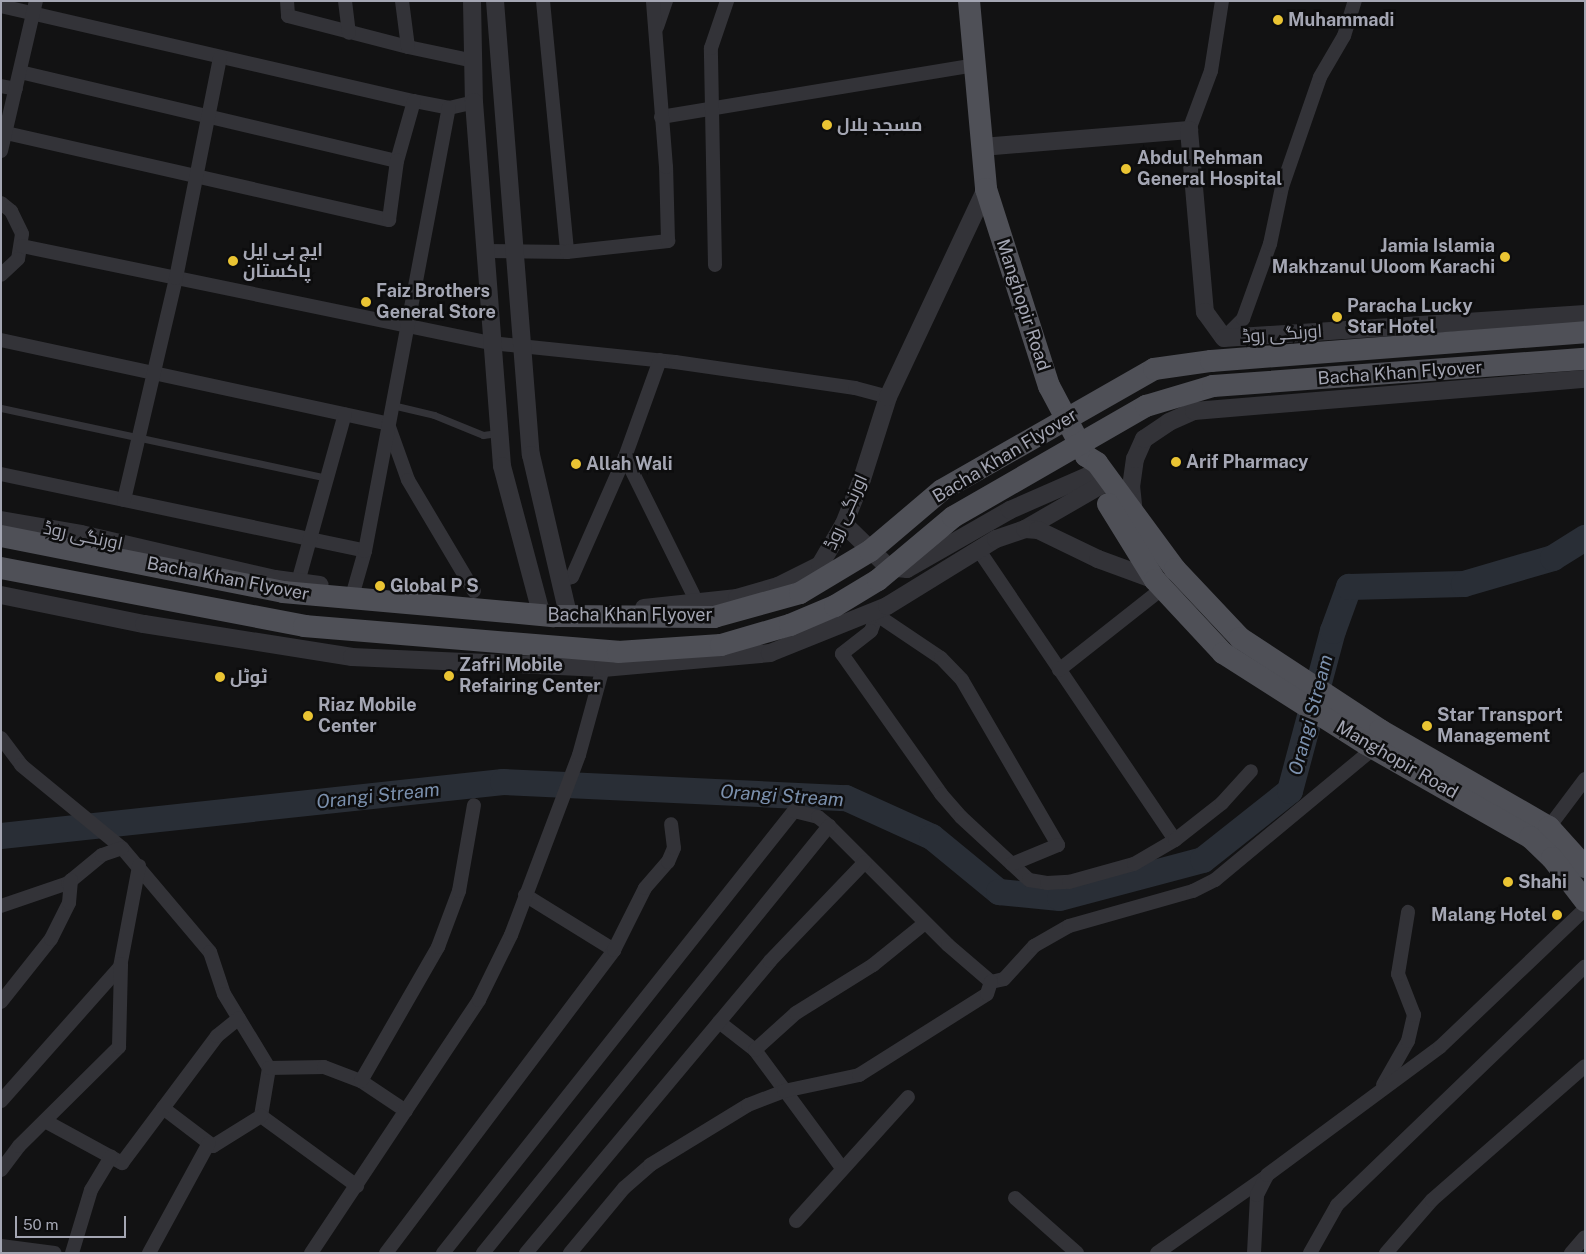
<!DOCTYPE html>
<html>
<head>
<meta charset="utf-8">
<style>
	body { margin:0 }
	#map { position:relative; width:1586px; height:1254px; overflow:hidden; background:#121213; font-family:"Public Sans",Cairo,sans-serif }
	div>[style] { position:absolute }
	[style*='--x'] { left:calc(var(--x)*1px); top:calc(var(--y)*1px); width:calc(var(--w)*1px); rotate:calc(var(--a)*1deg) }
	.river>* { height:26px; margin:-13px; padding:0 13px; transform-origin:13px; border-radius:13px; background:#292e36 }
	.service>* { height:7px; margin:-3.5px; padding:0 3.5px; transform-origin:3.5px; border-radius:3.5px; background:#333338 }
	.minor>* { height:14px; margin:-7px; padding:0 7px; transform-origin:7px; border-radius:7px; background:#333338 }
	.tertiary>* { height:18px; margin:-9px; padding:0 9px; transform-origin:9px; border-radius:9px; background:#333338 }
	.primary>* { height:22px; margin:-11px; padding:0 11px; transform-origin:11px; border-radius:11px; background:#4f5057 }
	.primary-bridge>* { height:22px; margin:-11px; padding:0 11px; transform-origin:11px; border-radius:11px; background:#4f5057 }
	.dots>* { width:14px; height:14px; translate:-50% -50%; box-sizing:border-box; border:2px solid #0d0d0e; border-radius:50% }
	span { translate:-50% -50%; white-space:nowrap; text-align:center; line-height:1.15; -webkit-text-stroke:5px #0d0d0e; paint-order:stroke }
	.poi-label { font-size:18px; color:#a4a6b3; font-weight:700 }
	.left { translate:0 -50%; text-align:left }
	.right { translate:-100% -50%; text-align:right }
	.street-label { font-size:18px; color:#a4a6b3 }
	.water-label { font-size:19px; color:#7b90ad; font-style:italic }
	.frame { position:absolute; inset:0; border:2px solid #a4a6b3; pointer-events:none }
	.scale { position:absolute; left:15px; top:1216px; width:111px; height:22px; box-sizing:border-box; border:2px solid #a4a6b3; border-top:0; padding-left:6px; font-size:15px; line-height:18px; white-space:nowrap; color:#a4a6b3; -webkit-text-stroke:4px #0d0d0e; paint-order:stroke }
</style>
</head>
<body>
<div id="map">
	<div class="river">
		<i style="--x:1;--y:836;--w:505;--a:-6.14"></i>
		<i style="--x:503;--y:782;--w:343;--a:2.7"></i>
		<i style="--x:846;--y:798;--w:94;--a:24.4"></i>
		<i style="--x:932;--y:837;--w:87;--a:39.4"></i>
		<i style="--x:999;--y:892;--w:61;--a:5.6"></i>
		<i style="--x:1060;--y:898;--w:148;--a:-14.9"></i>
		<i style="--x:1203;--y:860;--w:111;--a:-38.4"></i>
		<i style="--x:1290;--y:791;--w:166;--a:-75"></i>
		<i style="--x:1333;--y:631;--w:47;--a:-70"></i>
		<i style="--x:1349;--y:587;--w:115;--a:-1.5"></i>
		<i style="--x:1464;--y:584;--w:93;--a:-16.3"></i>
		<i style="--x:1553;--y:558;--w:38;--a:-32"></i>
	</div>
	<div class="service">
		<i style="--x:392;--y:405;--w:43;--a:13.4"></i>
		<i style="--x:434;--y:415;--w:53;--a:22.2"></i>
		<i style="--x:483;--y:435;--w:15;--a:-8"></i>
		<i style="--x:1;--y:408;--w:333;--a:12.1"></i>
	</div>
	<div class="minor">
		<i style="--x:287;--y:1;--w:15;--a:86"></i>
		<i style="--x:288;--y:16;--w:124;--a:14.5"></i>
		<i style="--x:408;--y:47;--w:67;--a:12"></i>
		<i style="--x:345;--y:1;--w:32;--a:83"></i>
		<i style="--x:402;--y:1;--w:46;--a:82.6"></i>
		<i style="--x:543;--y:1;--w:252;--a:84.5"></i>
		<i style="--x:1;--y:6;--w:424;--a:13"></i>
		<i style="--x:414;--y:101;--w:36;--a:11"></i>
		<i style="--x:449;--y:108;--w:26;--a:-13"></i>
		<i style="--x:657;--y:27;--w:28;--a:-71"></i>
		<i style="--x:20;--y:72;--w:387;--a:13.3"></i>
		<i style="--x:397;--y:161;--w:62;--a:-74.2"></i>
		<i style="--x:1;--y:86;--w:15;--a:11"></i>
		<i style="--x:661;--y:117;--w:318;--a:-9.4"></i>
		<i style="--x:1189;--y:130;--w:63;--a:-69.6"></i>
		<i style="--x:1211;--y:71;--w:71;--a:-81.1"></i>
		<i style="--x:6;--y:133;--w:393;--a:12.8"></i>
		<i style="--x:389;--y:220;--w:60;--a:-82.3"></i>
		<i style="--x:1;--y:151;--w:154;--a:-76.9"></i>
		<i style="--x:1;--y:203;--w:13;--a:39"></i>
		<i style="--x:11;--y:211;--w:25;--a:64"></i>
		<i style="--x:22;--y:234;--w:25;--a:99"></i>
		<i style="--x:18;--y:259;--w:23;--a:137"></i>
		<i style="--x:22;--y:246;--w:479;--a:11.7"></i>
		<i style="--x:491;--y:343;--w:185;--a:5.9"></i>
		<i style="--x:675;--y:362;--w:182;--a:8.2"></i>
		<i style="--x:855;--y:388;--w:34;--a:15"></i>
		<i style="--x:484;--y:251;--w:83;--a:0.7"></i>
		<i style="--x:567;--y:252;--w:102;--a:-6.2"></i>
		<i style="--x:668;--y:241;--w:74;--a:-91.5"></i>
		<i style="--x:666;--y:167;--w:167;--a:-94.5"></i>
		<i style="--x:715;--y:265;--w:217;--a:-91.1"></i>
		<i style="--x:711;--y:48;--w:50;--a:-71.2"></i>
		<i style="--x:1224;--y:338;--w:27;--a:-45"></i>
		<i style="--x:1243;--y:319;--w:80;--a:-70.2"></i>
		<i style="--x:1270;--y:244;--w:58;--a:-78.1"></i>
		<i style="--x:1282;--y:187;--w:116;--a:-70.9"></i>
		<i style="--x:1320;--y:77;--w:48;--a:-59.7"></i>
		<i style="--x:1344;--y:36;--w:37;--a:-73"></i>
		<i style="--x:1;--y:340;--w:396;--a:12.2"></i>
		<i style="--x:388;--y:424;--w:59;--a:70.3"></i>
		<i style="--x:408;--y:480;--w:129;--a:59.3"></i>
		<i style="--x:625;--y:457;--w:153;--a:63.6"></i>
		<i style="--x:1;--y:474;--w:372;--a:11.9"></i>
		<i style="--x:365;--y:551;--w:40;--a:106"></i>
		<i style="--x:124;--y:500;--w:228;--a:-76.8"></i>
		<i style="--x:176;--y:278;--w:225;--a:-78.7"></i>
		<i style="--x:978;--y:549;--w:351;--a:55.9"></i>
		<i style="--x:365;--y:551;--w:451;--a:-79.3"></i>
		<i style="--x:562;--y:580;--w:10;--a:-17"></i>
		<i style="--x:572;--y:577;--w:131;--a:-66.2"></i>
		<i style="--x:625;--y:457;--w:103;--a:-70.2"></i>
		<i style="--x:298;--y:582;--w:174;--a:-74.4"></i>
		<i style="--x:879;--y:609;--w:23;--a:110"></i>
		<i style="--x:871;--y:631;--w:37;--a:142"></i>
		<i style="--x:842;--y:654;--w:171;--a:54.7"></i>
		<i style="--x:941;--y:794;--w:30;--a:49"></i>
		<i style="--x:961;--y:817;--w:93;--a:42.8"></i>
		<i style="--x:1029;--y:880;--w:18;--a:9"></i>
		<i style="--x:1047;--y:883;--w:22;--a:-3"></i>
		<i style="--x:1069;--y:882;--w:67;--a:-15.5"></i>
		<i style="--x:1134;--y:864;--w:48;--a:-30.3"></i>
		<i style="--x:1175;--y:840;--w:60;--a:-38.2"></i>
		<i style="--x:1222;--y:803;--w:43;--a:-47.8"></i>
		<i style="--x:877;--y:615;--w:77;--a:33.9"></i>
		<i style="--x:941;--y:658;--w:30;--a:46"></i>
		<i style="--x:962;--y:680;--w:191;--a:59.8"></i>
		<i style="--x:1058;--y:845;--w:50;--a:157.6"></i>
		<i style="--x:1059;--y:670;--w:132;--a:-38.3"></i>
		<i style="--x:1;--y:738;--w:34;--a:53"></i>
		<i style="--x:21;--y:765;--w:131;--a:39.4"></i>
		<i style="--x:122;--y:848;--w:136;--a:49.8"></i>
		<i style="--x:210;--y:952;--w:44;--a:71.6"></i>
		<i style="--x:224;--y:994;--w:87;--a:58.7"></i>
		<i style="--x:269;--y:1068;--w:49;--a:99.5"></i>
		<i style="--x:261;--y:1116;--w:119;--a:36.1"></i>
		<i style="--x:1549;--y:827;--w:60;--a:-53.1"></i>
		<i style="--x:525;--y:895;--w:105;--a:31.7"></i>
		<i style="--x:1;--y:906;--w:71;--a:-18.9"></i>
		<i style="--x:68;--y:883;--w:44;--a:-39.5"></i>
		<i style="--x:102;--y:855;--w:21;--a:-19"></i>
		<i style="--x:1;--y:1002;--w:80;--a:-51.6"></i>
		<i style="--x:51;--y:939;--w:40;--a:-63.4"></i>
		<i style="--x:69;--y:903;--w:23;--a:-85"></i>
		<i style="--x:719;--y:1022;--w:46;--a:37.9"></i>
		<i style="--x:755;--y:1050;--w:147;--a:53.6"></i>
		<i style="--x:755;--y:1050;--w:55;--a:-42.1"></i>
		<i style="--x:796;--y:1013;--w:91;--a:-31.9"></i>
		<i style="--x:873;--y:965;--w:67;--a:-38.9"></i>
		<i style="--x:269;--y:1068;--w:55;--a:-1"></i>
		<i style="--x:324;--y:1067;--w:40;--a:21"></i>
		<i style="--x:361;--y:1081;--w:54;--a:33.7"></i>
		<i style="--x:361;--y:1081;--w:155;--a:-60.1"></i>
		<i style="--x:438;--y:947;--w:60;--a:-69.4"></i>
		<i style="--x:459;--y:891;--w:87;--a:-80.1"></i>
		<i style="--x:1383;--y:1085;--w:51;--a:-60.4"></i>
		<i style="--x:1408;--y:1041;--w:27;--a:-77"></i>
		<i style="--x:1414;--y:1015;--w:44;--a:-111.3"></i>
		<i style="--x:1398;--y:974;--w:63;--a:-80.8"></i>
		<i style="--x:1;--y:1101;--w:179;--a:-48.4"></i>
		<i style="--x:120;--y:967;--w:103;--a:-79.3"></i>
		<i style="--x:163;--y:1108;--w:63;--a:37.2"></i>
		<i style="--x:213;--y:1146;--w:57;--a:-32"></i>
		<i style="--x:45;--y:1121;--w:88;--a:28.6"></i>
		<i style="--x:122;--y:1163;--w:159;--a:-53.2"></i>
		<i style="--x:217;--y:1036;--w:28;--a:-39"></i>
		<i style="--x:1;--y:1170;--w:30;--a:-53"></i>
		<i style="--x:19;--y:1146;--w:141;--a:-44.7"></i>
		<i style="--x:119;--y:1047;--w:83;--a:-88.6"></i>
		<i style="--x:1015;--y:1198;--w:83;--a:41.6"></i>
		<i style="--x:796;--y:1221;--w:167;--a:-47.9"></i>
		<i style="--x:1;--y:1246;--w:54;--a:7.4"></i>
		<i style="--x:72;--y:1253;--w:66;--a:-73.2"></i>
		<i style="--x:91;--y:1190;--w:39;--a:-59"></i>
		<i style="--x:149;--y:1253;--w:125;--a:-61.4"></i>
		<i style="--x:311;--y:1253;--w:304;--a:-56.4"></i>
		<i style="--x:479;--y:1000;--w:72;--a:-63.8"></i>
		<i style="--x:511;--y:935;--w:192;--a:-69.3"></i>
		<i style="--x:579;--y:755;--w:90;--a:-74.6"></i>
		<i style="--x:386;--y:1253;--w:379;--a:-53"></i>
		<i style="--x:614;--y:950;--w:69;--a:-63.4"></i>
		<i style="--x:645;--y:888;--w:35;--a:-49"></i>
		<i style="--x:668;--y:862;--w:15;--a:-67"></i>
		<i style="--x:674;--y:848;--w:24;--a:-97"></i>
		<i style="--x:443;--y:1253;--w:564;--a:-51.55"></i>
		<i style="--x:794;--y:811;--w:25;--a:14"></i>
		<i style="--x:818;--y:817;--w:14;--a:39"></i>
		<i style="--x:829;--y:826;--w:168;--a:45"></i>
		<i style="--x:948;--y:945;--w:57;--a:40.7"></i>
		<i style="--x:991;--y:982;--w:13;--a:-13"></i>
		<i style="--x:1004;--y:979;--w:45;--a:-47.7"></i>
		<i style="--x:1034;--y:946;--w:40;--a:-29.7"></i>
		<i style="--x:1069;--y:926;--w:129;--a:-15.8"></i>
		<i style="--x:1193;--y:891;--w:25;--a:-27"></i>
		<i style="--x:1215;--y:880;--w:207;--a:-39.7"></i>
		<i style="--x:483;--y:1253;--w:550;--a:-50.98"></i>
		<i style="--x:526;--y:1253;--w:381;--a:-50.1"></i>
		<i style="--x:770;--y:961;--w:137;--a:-46.2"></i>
		<i style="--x:570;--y:1253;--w:85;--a:-50.3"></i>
		<i style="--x:624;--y:1188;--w:35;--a:-41"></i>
		<i style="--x:650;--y:1165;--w:115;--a:-31.5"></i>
		<i style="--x:748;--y:1105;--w:39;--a:-21"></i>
		<i style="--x:784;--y:1091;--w:77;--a:-12"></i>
		<i style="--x:859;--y:1075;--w:151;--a:-32.3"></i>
		<i style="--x:987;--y:994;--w:13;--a:-72"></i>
		<i style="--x:1157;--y:1253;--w:134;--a:-35"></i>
		<i style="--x:1254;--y:1253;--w:58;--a:-87"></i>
		<i style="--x:1257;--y:1195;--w:22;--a:-63"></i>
		<i style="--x:1267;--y:1175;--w:215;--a:-36.5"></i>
		<i style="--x:1440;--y:1047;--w:200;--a:-43.6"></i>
		<i style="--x:1310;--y:1253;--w:55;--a:-60.6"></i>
		<i style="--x:1337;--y:1205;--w:344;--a:-43.9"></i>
		<i style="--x:1386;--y:1253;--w:70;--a:-49"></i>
		<i style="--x:1432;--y:1200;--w:203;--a:-41.2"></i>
		<i style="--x:1571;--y:1253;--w:21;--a:-49"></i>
	</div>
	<div class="tertiary">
		<i style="--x:472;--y:1;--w:101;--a:88.9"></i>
		<i style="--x:474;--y:102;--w:365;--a:85.6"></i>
		<i style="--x:502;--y:466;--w:148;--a:75.1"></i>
		<i style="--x:495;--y:1;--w:455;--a:85.5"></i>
		<i style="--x:531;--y:455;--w:159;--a:76.9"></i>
		<i style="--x:982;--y:147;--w:208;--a:-4.7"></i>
		<i style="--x:1189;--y:130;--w:183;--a:85"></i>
		<i style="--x:1205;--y:312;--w:32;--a:54"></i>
		<i style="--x:1224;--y:338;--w:362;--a:-3.8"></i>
		<i style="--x:1134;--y:514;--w:27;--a:-96"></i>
		<i style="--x:1131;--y:487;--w:28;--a:-82"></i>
		<i style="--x:1135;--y:459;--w:22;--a:-66"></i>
		<i style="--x:1144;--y:439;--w:30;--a:-34"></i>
		<i style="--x:1169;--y:422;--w:27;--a:-24"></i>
		<i style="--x:1194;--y:411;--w:392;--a:-4.7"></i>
		<i style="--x:1;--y:520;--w:81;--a:9.9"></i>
		<i style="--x:81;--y:534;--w:199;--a:13.1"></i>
		<i style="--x:275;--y:579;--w:45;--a:7.6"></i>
		<i style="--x:844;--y:524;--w:62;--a:44.3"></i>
		<i style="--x:888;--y:567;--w:19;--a:6"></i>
		<i style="--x:907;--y:569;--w:119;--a:-29.8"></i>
		<i style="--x:1010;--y:510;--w:99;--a:-23.7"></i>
		<i style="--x:1025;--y:529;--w:96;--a:-30"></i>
		<i style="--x:1;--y:595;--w:146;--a:11.5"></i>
		<i style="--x:144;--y:624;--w:211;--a:9"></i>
		<i style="--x:352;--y:657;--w:251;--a:2.5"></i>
		<i style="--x:603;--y:668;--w:168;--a:-5.1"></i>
		<i style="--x:770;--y:653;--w:126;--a:-21.9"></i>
		<i style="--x:887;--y:606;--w:128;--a:-31.6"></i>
		<i style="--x:996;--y:539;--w:31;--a:-19"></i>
		<i style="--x:1025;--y:529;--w:13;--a:4"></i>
		<i style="--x:1038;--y:530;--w:67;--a:25.8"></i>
		<i style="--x:1098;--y:559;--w:61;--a:20.2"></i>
		<i style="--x:644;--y:608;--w:94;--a:-6.1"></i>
		<i style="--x:737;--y:598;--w:43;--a:-16.3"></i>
		<i style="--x:778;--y:586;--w:47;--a:-26.6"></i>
		<i style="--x:820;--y:565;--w:48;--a:-59.7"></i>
		<i style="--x:844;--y:524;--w:48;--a:-68.2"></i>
		<i style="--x:862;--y:479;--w:86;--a:-72.4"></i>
		<i style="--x:888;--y:397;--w:230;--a:-64.8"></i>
	</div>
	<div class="primary">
		<i style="--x:969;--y:1;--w:189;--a:84.8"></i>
		<i style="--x:986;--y:189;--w:207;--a:72.3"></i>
		<i style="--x:1049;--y:386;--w:79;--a:62.1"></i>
		<i style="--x:1086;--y:456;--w:13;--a:32"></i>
		<i style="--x:1097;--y:463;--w:132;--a:53.7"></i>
		<i style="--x:1175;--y:569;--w:95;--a:46.7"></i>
		<i style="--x:1240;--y:638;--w:168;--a:33.3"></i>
		<i style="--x:1380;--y:730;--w:195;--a:29.9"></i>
		<i style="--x:1549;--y:827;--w:54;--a:48"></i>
		<i style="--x:1108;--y:504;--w:89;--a:58.3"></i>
		<i style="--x:1155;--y:580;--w:100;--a:47"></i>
		<i style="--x:1223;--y:653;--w:169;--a:32.5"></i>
		<i style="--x:1366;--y:744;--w:189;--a:29.6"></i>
		<i style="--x:1530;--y:837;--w:30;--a:44"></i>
		<i style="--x:1552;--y:858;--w:54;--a:52.5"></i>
	</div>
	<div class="primary-bridge">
		<i style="--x:1;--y:536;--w:288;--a:11.2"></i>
		<i style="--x:283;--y:592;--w:272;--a:5.1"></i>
		<i style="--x:554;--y:616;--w:160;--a:0.4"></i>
		<i style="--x:714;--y:617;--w:89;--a:-15.6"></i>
		<i style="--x:800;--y:593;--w:82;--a:-31"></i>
		<i style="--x:870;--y:551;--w:94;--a:-40.3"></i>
		<i style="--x:942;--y:490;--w:244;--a:-29.7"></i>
		<i style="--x:1154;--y:369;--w:58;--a:-8"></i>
		<i style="--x:1211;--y:361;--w:375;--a:-4.4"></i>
		<i style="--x:1;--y:568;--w:309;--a:10.8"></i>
		<i style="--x:304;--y:626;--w:315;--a:4.7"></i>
		<i style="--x:618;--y:652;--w:103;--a:-3.9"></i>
		<i style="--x:721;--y:645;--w:72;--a:-16.2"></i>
		<i style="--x:790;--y:625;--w:49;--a:-22.9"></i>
		<i style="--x:835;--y:606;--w:50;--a:-31.2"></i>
		<i style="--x:878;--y:580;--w:98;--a:-40"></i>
		<i style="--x:953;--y:517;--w:223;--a:-29.9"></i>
		<i style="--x:1146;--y:406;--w:70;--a:-16.6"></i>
		<i style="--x:1213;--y:386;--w:373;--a:-4.2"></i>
	</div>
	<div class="dots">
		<i style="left:1278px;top:20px;background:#eac433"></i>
		<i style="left:827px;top:125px;background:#eac433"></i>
		<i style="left:1126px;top:169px;background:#eac433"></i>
		<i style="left:1505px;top:257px;background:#eac433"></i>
		<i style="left:233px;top:261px;background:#eac433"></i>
		<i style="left:366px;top:302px;background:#eac433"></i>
		<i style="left:1337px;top:317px;background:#eac433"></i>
		<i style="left:1176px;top:462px;background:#eac433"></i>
		<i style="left:576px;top:464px;background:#eac433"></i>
		<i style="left:380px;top:586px;background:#eac433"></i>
		<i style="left:449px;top:676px;background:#eac433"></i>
		<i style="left:220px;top:677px;background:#eac433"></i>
		<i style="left:308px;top:716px;background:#eac433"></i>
		<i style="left:1427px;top:726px;background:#eac433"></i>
		<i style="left:1508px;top:882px;background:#eac433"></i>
		<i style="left:1557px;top:915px;background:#eac433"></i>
	</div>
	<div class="poi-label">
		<span class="left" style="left:1288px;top:20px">Muhammadi</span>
		<span class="left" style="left:837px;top:125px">مسجد بلال</span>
		<span class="left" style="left:1137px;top:169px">Abdul Rehman<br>General Hospital</span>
		<span class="right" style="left:1495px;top:257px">Jamia Islamia<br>Makhzanul Uloom Karachi</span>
		<span class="left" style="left:243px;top:261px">ایچ بی ایل<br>پاکستان</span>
		<span class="left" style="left:376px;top:302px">Faiz Brothers<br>General Store</span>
		<span class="left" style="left:1347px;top:317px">Paracha Lucky<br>Star Hotel</span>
		<span class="left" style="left:1186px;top:462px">Arif Pharmacy</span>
		<span class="left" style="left:586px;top:464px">Allah Wali</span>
		<span class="left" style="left:390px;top:586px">Global P S</span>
		<span class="left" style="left:459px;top:676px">Zafri Mobile<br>Refairing Center</span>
		<span class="left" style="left:230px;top:677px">ٹوٹل</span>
		<span class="left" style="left:318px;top:716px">Riaz Mobile<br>Center</span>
		<span class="left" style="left:1437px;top:726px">Star Transport<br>Management</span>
		<span class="left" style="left:1518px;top:882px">Shahi</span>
		<span class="right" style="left:1547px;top:915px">Malang Hotel</span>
	</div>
	<div class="street-label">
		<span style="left:1023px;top:305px;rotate:72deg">Manghopir Road</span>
		<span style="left:1282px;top:334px;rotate:-4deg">اورنگی روڈ</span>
		<span style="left:1400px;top:373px;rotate:-4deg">Bacha Khan Flyover</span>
		<span style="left:1005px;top:456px;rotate:-31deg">Bacha Khan Flyover</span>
		<span style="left:846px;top:512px;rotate:-66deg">اورنگی روڈ</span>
		<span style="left:83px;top:536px;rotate:12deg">اورنگی روڈ</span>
		<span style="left:228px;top:579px;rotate:11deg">Bacha Khan Flyover</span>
		<span style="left:630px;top:615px">Bacha Khan Flyover</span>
		<span style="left:1397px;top:760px;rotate:30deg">Manghopir Road</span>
	</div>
	<div class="water-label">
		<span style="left:1311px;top:715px;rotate:-75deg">Orangi Stream</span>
		<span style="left:378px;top:796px;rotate:-6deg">Orangi Stream</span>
		<span style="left:782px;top:796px;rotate:4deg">Orangi Stream</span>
	</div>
	<div class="frame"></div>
	<div class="scale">50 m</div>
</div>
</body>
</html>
